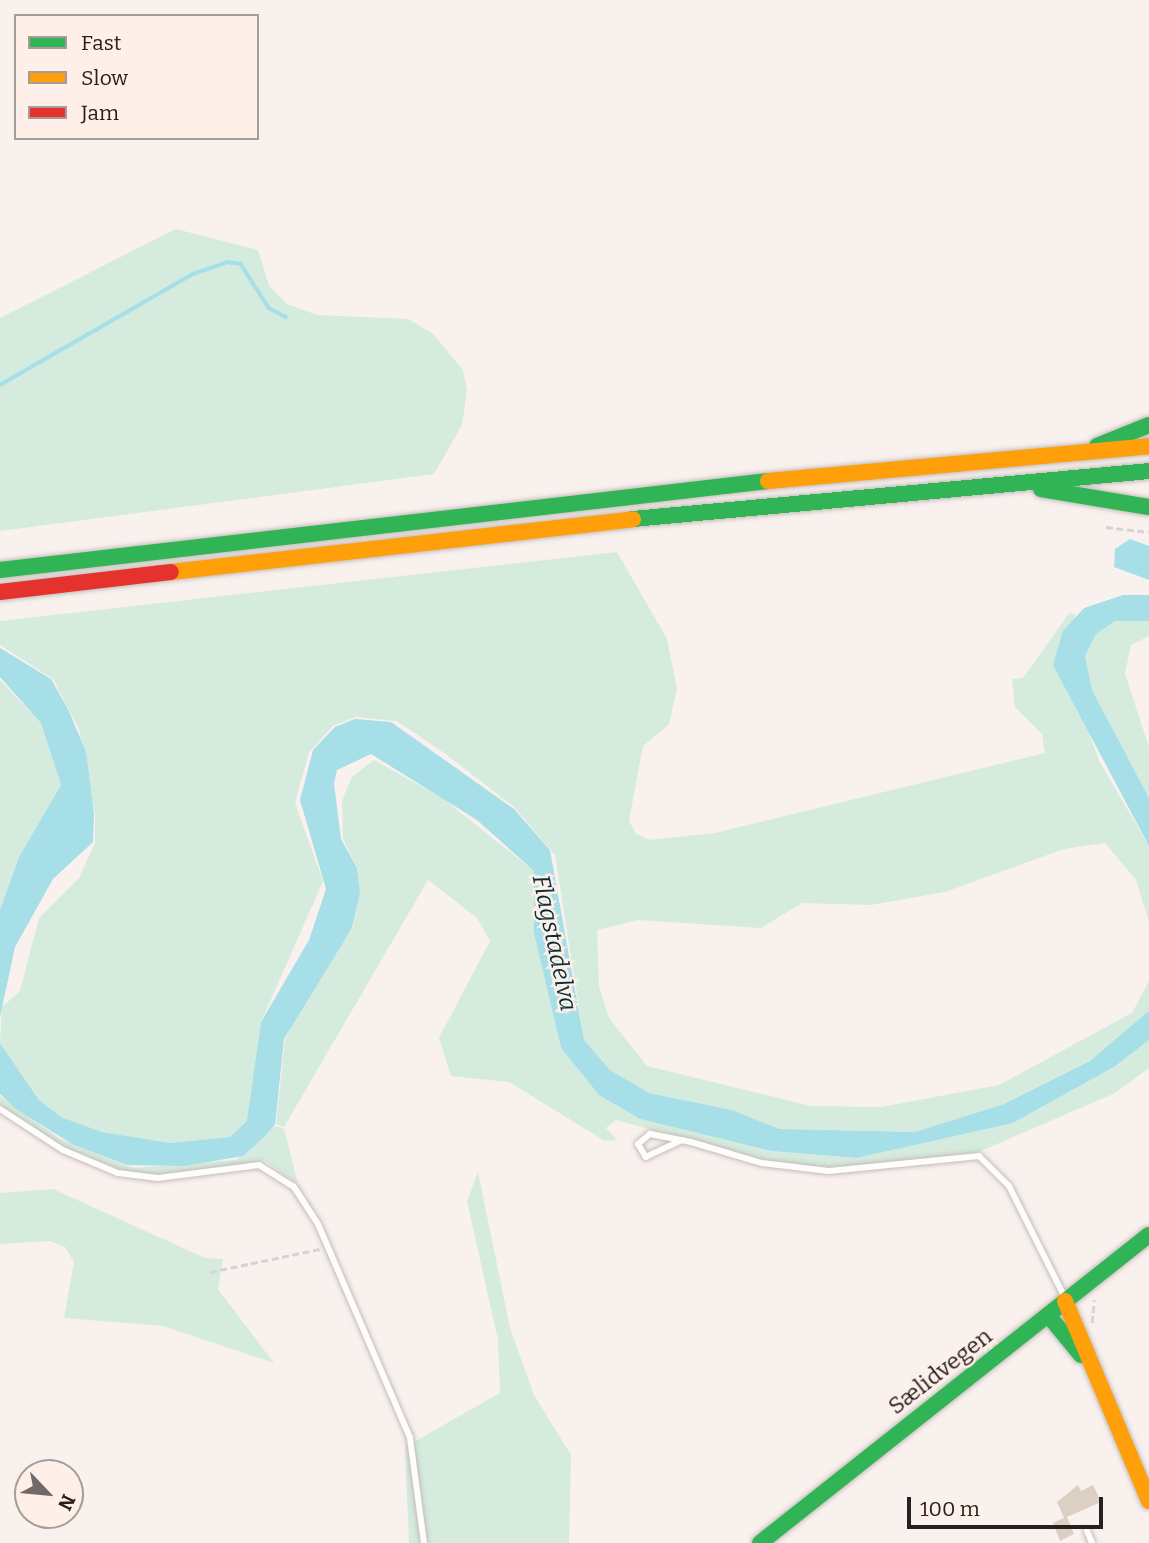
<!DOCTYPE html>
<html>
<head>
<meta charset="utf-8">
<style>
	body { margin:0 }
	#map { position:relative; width:1149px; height:1543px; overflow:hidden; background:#f9f1ee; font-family:Bitter,serif }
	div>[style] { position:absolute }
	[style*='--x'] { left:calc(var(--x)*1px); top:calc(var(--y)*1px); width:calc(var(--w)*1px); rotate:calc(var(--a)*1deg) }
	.green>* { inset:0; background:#d4ebdd }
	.water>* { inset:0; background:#a6dfe8 }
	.stream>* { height:3.5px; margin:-1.75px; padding:0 1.75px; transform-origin:1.75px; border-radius:1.75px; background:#a6dfe8 }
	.building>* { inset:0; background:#dcd0c5 }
	.path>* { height:2.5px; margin-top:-1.25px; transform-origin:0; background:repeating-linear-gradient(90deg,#d6d3d1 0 7px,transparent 0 10.5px) }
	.roads { filter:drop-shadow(0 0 2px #c4bdba) drop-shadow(0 0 2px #c4bdba) }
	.lane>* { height:6px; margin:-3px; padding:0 3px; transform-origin:3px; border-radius:3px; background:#fefdfc }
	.fast>* { height:16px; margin:-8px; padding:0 8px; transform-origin:8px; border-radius:8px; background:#30b455 }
	.slow>* { height:16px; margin:-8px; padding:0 8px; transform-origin:8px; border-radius:8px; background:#ff9f0a }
	.jam>* { height:16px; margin:-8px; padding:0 8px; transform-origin:8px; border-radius:8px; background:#e5322d }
	span { translate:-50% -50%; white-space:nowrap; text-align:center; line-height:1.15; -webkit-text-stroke:5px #feefe9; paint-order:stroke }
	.street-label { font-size:23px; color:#27201e }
	.water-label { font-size:24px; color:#042f36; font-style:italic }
	.legend { position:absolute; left:14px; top:14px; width:245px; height:126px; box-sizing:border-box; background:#feefe9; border:2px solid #a89c98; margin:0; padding:9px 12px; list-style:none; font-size:21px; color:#27201e }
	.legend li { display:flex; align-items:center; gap:14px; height:35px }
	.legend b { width:35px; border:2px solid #a89c98 }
	.north { position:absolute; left:14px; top:1459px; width:70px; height:70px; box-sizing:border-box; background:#feefe9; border:2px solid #a89c98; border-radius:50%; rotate:116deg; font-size:19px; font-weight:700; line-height:28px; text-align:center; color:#27201e }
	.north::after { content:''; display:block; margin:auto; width:24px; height:32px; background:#706967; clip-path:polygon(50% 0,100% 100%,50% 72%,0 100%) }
	.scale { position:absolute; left:907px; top:1497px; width:196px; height:32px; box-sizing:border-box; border:4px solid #27201e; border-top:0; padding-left:9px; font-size:21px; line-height:24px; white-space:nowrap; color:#27201e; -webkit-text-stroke:5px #feefe9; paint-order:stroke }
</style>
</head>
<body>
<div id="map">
	<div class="green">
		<i style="clip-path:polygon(176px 229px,258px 250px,269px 286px,287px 304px,317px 315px,408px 319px,433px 334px,463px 370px,467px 390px,462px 425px,434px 474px,0 531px,0 318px)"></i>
		<i style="clip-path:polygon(617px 552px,667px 639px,677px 689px,669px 724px,643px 746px,629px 821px,636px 834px,650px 840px,715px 833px,1045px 753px,1042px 734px,1015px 707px,1012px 679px,1023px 678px,1070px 612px,1076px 615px,1059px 646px,1099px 761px,1149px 846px,1149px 922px,1136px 880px,1105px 843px,1064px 849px,945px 892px,871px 905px,802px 903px,761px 928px,639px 920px,597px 930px,599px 986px,609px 1018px,647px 1066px,811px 1106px,881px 1107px,999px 1085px,1132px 1013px,1149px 981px,1149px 1011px,1142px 1020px,1090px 1061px,1004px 1104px,915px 1132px,778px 1129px,732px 1110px,649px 1093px,610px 1070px,584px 1040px,555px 855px,515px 808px,447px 755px,397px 721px,355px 717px,333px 726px,309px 752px,295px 803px,323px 881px,261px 1022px,248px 1121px,230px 1137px,170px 1143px,102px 1132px,61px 1117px,39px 1100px,0 1043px,2px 1007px,20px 991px,39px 918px,79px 878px,95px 843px,95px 815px,79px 729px,53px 679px,0 645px,0 621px)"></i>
		<i style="clip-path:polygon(1115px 621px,1149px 621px,1149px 636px,1131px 645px,1125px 674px,1149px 747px,1149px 798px,1092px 690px,1085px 656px,1096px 634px)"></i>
		<i style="clip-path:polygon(0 680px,41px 723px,61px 785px,19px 857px,0 910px)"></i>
		<i style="clip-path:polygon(374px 760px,442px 798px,534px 871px,534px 933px,561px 1048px,599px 1095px,640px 1119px,771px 1151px,857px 1158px,1013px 1123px,1114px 1067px,1149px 1040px,1149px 1068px,1115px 1093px,974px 1154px,907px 1163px,829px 1170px,775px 1163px,616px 1120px,606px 1128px,617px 1140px,605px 1141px,509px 1082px,451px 1076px,439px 1038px,490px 941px,477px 918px,428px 880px,284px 1127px,276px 1124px,285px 1040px,304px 999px,353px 928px,360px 894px,357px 868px,343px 839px,342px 801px,352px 777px)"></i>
		<i style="clip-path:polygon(0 1096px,60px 1139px,133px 1168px,236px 1160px,276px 1126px,284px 1129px,298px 1184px,265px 1161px,153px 1178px,97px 1167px,0 1109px)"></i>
		<i style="clip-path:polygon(478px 1172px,510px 1328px,534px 1395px,571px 1455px,569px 1543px,409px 1543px,405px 1447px,500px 1393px,498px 1340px,467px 1201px)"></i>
		<i style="clip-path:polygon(53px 1189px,205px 1258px,223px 1259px,218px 1289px,274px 1363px,163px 1326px,64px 1318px,74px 1262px,65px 1247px,50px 1241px,0 1244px,0 1193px)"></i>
	</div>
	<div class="water">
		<i style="clip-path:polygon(1130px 539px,1149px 546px,1149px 580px,1114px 567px,1115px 549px)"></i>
		<i style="clip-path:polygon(1123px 595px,1149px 595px,1149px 621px,1115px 621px,1096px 634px,1085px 656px,1092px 690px,1149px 798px,1149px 846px,1053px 665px,1063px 631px,1084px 608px)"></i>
		<i style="clip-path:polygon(0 648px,51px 679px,68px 709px,86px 752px,94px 814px,93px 842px,53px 879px,15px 947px,0 1017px,0 910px,19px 857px,61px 785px,41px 723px,0 677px)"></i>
		<i style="clip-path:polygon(355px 719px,391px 722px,514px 809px,550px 850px,584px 1040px,610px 1070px,649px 1093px,732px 1110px,779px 1129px,915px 1132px,1004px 1104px,1090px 1061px,1149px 1011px,1149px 1040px,1114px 1067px,1013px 1123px,857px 1158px,771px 1151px,640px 1119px,599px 1095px,561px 1048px,534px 933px,534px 871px,477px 820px,371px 754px,337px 770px,334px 784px,341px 839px,357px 868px,360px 894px,352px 928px,284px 1039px,275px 1125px,265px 1136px,243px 1156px,184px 1166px,127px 1165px,72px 1144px,16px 1109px,0 1094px,0 1043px,39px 1100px,61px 1117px,102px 1132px,170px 1143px,230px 1137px,247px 1121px,261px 1022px,309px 940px,326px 889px,300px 800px,313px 750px,335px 727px)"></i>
	</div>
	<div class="stream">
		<i style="--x:0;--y:385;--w:223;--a:-29.9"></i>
		<i style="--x:193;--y:274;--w:36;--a:-19"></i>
		<i style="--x:227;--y:262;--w:14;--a:8"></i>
		<i style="--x:241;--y:264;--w:52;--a:57.5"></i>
		<i style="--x:269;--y:308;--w:19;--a:28"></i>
	</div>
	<div class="building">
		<i style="clip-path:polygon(1078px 1485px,1081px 1491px,1093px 1485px,1101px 1502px,1067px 1517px,1074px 1534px,1060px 1541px,1053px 1523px,1064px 1518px,1057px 1502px)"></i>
	</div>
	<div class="path">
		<i style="--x:1106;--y:527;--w:43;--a:6.6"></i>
		<i style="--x:210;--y:1272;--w:112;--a:-11.8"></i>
		<i style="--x:1092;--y:1323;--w:23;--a:-85"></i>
	</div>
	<div class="roads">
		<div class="lane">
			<i style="--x:0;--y:1109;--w:75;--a:33.1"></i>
			<i style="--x:63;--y:1150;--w:60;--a:22.7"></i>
			<i style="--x:118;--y:1173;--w:40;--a:7.1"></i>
			<i style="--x:158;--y:1178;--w:102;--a:-7.3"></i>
			<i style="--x:259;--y:1165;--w:41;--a:32.2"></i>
			<i style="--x:294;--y:1187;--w:44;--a:57"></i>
			<i style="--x:318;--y:1224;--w:233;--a:66.7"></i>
			<i style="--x:410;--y:1438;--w:106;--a:82.4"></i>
			<i style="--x:682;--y:1140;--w:40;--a:155"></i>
			<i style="--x:646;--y:1157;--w:15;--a:-122"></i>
			<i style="--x:638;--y:1144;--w:16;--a:-40"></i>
			<i style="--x:650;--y:1134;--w:42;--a:11"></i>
			<i style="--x:691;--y:1142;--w:74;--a:16.5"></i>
			<i style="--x:762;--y:1163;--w:67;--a:6.8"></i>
			<i style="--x:829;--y:1171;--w:151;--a:-5.7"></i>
			<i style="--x:979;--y:1156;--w:42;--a:45"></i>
			<i style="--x:1009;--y:1186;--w:123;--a:63.4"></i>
			<i style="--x:1087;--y:1531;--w:13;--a:67"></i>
		</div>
		<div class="fast">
			<i style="--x:1097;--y:446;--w:56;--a:-22"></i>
			<i style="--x:1041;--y:489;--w:109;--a:9.5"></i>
			<i style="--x:633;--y:519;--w:518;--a:-5.31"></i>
			<i style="--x:0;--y:570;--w:773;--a:-6.61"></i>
			<i style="--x:1048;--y:1315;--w:52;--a:50.5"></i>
			<i style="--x:760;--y:1543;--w:496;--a:-38.4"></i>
		</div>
		<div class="slow">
			<i style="--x:768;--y:481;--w:383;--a:-5.2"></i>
			<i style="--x:171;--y:572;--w:465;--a:-6.5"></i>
			<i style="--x:1065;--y:1301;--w:217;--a:67.2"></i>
		</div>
		<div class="jam">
			<i style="--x:0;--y:592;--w:172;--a:-6.7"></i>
		</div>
	</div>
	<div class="street-label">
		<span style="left:940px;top:1371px;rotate:-38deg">Sælidvegen</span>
	</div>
	<div class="water-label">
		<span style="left:554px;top:943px;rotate:78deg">Flagstadelva</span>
	</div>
	<ul class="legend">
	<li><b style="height:9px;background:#30b455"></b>Fast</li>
	<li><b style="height:9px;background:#ff9f0a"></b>Slow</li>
	<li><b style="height:9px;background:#e5322d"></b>Jam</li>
	</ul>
	<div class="north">N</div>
	<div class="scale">100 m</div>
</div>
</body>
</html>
